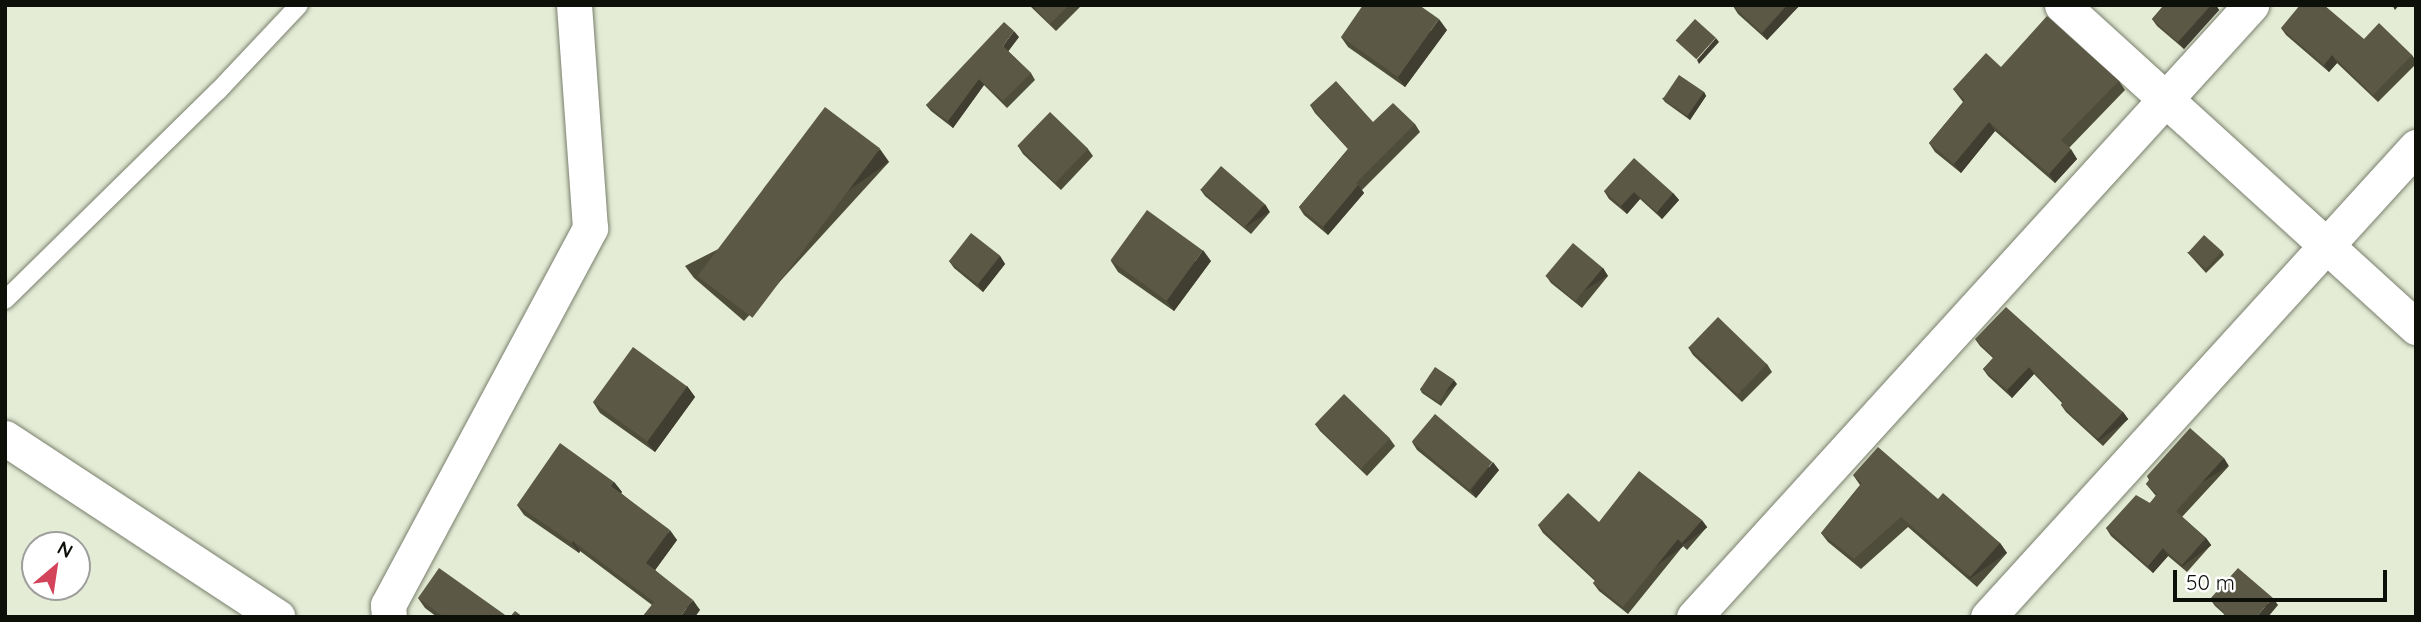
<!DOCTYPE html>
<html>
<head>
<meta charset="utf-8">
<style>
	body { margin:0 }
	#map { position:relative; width:2421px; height:622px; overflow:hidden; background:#e4ecd6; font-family:Quicksand,sans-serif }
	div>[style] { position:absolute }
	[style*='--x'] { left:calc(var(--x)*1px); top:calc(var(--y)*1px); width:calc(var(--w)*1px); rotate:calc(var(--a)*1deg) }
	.roads { filter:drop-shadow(0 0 2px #797f6c) drop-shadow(0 0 2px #797f6c) }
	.service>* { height:18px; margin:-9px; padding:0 9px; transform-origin:9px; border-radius:9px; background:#fff }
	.minor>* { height:35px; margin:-17.5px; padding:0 17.5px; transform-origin:17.5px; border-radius:17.5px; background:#fff }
	.wall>* { inset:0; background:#4e4c3b }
	.shaded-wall>* { inset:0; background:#403e30; transform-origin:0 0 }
	.building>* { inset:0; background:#5b5845; transform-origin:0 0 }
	span { translate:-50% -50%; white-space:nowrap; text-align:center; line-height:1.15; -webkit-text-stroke:7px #fff; paint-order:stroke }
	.frame { position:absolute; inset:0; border:7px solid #0d1009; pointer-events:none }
	.north { position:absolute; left:21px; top:531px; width:70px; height:70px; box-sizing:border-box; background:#fff; border:2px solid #9e9f9d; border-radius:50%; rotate:29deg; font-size:19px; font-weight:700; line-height:28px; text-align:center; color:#0d1009 }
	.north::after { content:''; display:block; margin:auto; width:24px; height:32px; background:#d3435a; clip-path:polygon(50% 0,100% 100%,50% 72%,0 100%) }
	.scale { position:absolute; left:2173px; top:570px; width:214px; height:32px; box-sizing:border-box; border:4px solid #0d1009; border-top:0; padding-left:9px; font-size:21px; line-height:24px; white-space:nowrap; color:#0d1009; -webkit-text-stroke:5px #fff; paint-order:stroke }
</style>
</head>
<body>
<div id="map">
	<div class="roads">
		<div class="service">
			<i style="--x:5;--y:300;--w:298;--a:-44.5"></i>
			<i style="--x:218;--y:91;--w:118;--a:-46.7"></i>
		</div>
		<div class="minor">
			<i style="--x:2062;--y:5;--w:479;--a:42.3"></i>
			<i style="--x:5;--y:438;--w:326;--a:33.3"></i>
			<i style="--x:389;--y:617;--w:12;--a:-95"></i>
			<i style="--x:388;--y:605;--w:428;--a:-61.8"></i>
			<i style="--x:590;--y:228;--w:224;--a:-94.1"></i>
			<i style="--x:1694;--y:617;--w:828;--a:-47.69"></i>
			<i style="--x:1988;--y:617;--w:636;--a:-47.68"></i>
		</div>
	</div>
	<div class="wall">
		<i style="clip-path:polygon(1029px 5px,1082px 5px,1056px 31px)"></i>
		<i style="clip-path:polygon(1734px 5px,1800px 5px,1767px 40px,1738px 14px,1733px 6px)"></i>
		<i style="clip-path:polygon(2164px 5px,2216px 5px,2219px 10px,2184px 49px,2157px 26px,2152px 19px)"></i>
		<i style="clip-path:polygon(2281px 28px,2364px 39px,2412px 55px,2416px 61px,2416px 64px,2378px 102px,2337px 63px,2329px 72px,2286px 35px)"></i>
		<i style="clip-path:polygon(1447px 30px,1405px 87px,1348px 47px,1341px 37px)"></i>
		<i style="clip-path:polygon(1019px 37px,1008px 51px,1031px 73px,1035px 80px,1007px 108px,984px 85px,953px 128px,931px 111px,926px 105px)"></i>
		<i style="clip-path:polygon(2001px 67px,2119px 81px,2125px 90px,2069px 148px,2077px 159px,2055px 183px,1995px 131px,1961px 173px,1935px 152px,1929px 143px,1963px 102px,1953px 89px)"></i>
		<i style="clip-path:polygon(1704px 92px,1706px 96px,1690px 120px,1665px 102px,1662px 98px)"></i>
		<i style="clip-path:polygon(1310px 105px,1373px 122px,1415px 124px,1420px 132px,1362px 190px,1364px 193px,1328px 235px,1304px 215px,1299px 207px,1348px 149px,1315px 113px)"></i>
		<i style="clip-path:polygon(1018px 146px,1088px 149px,1093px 156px,1061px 190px,1023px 154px)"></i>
		<i style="clip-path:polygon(889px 162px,744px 321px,694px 278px,685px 266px)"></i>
		<i style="clip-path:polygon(1200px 189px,1270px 212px,1251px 234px,1205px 196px)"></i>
		<i style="clip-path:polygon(1604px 191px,1673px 193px,1679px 200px,1662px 219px,1640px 199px,1627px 214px,1609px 199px)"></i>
		<i style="clip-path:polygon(2222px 251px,2224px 255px,2206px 273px,2187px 252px)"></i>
		<i style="clip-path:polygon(1000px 256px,1005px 264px,983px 292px,954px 268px,949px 261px)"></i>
		<i style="clip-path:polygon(1111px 261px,1211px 261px,1174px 311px,1118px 272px)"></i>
		<i style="clip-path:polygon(1603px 268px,1608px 276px,1582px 308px,1551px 283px,1546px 276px)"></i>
		<i style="clip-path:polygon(1975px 339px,2123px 412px,2128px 419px,2103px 446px,2066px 412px,2061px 405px,2062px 403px,2034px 374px,2012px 398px,1988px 376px,1983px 369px,1993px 358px,1980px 346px)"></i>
		<i style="clip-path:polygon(1688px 347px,1767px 364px,1772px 372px,1742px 402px,1693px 355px)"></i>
		<i style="clip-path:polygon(1457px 384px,1441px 406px,1422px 393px,1420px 389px)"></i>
		<i style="clip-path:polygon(687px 386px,695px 397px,655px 452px,600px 413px,593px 402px)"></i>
		<i style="clip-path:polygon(1315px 424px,1390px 439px,1395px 446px,1367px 476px,1320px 431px)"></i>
		<i style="clip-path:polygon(1412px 442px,1499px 470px,1476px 498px,1417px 450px)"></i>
		<i style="clip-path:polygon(2229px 466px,2182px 517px,2206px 538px,2211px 545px,2187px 572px,2168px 556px,2153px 573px,2111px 536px,2106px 528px,2150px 503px,2156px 496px,2146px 484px,2149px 480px,2147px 476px)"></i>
		<i style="clip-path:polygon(1853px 475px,1938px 499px,2000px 543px,2007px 553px,1977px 587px,1908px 527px,1861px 569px,1828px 542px,1821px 533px,1860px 485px)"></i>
		<i style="clip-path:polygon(614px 482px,622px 492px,621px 493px,677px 540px,655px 570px,700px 610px,652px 605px,580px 551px,579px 553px,524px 515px,517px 505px)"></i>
		<i style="clip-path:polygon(1599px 522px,1707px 527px,1687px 550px,1683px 546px,1628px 614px,1599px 591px,1593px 583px,1595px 581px,1543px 533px,1538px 525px)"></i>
		<i style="clip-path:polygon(418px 598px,508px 617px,437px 617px,425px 608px)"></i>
		<i style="clip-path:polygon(2210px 599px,2278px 605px,2224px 614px,2215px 606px)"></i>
	</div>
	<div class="shaded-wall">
		<i style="clip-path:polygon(1787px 5px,1800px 5px,1767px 40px,1762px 33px)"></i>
		<i style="clip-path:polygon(2211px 5px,2216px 5px,2219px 10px,2184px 49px,2178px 42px)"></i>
		<i style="clip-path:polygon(2392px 5px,2399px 5px,2395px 10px)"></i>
		<i style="clip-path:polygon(1439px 19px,1447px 30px,1405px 87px,1398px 77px)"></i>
		<i style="clip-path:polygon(1014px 31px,1019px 37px,1007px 53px,1003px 46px)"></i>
		<i style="clip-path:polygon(1716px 38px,1719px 42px,1699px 64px,1697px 60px)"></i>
		<i style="clip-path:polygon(2332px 55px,2337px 63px,2329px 72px,2324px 65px)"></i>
		<i style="clip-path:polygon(979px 79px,984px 85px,953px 128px,948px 121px)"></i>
		<i style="clip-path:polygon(1704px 92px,1706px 96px,1690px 120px,1687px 116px)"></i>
		<i style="clip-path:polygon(1989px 122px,1995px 131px,1961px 173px,1954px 164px)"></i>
		<i style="left:880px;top:149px;width:16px;height:215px;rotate:55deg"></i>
		<i style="clip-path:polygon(2071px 149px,2077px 159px,2055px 183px,2049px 174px)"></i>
		<i style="clip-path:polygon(1358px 185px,1364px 193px,1328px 235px,1323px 227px)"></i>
		<i style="clip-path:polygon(1634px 192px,1640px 199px,1627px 214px,1621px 206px)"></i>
		<i style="clip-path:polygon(1673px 193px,1679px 200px,1662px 219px,1657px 212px)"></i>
		<i style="left:1265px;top:204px;width:9px;height:30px;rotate:58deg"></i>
		<i style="clip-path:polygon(1203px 250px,1211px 261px,1174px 311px,1167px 301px)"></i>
		<i style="clip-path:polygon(1000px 256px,1005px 264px,983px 292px,978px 284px)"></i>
		<i style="left:1603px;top:268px;width:9px;height:43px;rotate:58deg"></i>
		<i style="clip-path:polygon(2029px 367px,2034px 374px,2012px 398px,2007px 390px)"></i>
		<i style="left:1454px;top:380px;width:5px;height:27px;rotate:53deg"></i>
		<i style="clip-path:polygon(687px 386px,695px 397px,655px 452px,647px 442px)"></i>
		<i style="left:2123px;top:412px;width:9px;height:37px;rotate:54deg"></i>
		<i style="left:2224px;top:458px;width:9px;height:72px;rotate:58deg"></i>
		<i style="clip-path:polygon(1493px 462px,1499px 470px,1476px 498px,1471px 490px)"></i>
		<i style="clip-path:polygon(614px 482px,622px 492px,618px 496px,611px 486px)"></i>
		<i style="left:1702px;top:520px;width:9px;height:30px;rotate:54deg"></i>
		<i style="clip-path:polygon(670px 530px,677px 540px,653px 573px,646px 563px)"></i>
		<i style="left:2206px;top:538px;width:9px;height:36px;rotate:54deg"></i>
		<i style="left:1678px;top:539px;width:9px;height:87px;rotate:54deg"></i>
		<i style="clip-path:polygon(573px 541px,580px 551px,579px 553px,572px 543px)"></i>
		<i style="left:2000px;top:543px;width:12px;height:45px;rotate:55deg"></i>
		<i style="clip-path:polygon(2163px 548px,2168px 556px,2153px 573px,2148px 566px)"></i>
		<i style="clip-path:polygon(2273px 598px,2278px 605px,2268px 617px,2256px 617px)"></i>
		<i style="clip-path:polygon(693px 600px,700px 610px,695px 617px,680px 617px)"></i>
	</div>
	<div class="building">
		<i style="clip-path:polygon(1032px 5px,1069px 5px,1050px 24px)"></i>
		<i style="clip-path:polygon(1363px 5px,1419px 5px,1439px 19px,1398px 77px,1341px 37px)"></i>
		<i style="clip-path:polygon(1734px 5px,1787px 5px,1762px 33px,1733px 6px)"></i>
		<i style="clip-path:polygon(2164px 5px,2211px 5px,2178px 42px,2152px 19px)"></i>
		<i style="clip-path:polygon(2300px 5px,2324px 5px,2364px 39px,2379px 23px,2412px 55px,2373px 95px,2332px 55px,2324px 65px,2281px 28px)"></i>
		<i style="clip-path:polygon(2047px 16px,2119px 81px,2061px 140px,2071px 149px,2049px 174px,1989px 122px,1954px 164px,1929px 143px,1965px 100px,1953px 89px,1986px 53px,2001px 67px)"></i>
		<i style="left:1695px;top:19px;width:28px;height:29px;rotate:42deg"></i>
		<i style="clip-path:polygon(1004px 22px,1014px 31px,1003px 46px,1031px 73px,1003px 101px,979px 79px,948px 121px,926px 105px)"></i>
		<i style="left:1679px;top:75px;width:30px;height:29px;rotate:34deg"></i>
		<i style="clip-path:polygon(1336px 81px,1373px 122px,1393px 103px,1415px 124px,1356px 183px,1358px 185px,1323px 227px,1299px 207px,1348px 149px,1310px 105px)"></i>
		<i style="left:825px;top:107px;width:69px;height:212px;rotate:37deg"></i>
		<i style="left:1050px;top:112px;width:53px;height:47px;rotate:44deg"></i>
		<i style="clip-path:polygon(1634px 158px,1673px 193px,1657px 212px,1634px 192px,1621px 206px,1604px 191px)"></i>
		<i style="left:1221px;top:166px;width:58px;height:31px;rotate:41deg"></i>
		<i style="left:1147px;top:210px;width:69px;height:62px;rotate:36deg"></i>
		<i style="left:971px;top:233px;width:37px;height:36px;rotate:38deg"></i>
		<i style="left:2204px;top:235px;width:24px;height:24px;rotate:42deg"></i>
		<i style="left:1573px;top:243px;width:39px;height:43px;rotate:40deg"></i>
		<i style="clip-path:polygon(2006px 307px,2123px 412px,2098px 439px,2061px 405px,2063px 402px,2029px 367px,2007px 390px,1983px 369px,1994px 357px,1975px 339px)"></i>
		<i style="left:1718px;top:317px;width:68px;height:42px;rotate:44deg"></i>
		<i style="left:633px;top:347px;width:67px;height:68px;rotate:36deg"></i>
		<i style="left:1435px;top:367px;width:23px;height:27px;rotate:34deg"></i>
		<i style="left:1344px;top:394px;width:64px;height:42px;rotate:44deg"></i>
		<i style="left:1435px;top:414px;width:75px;height:36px;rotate:40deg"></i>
		<i style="clip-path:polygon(2190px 428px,2224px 458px,2176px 511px,2206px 538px,2182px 565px,2163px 548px,2148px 566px,2106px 528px,2136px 495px,2150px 503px,2157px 494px,2146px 484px,2150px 479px,2147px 476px)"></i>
		<i style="clip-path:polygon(560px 443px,614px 482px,611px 486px,670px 530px,646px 563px,693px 600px,680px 617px,642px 617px,654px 602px,573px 541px,572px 543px,517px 505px)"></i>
		<i style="clip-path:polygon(1878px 447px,1938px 499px,1943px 493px,2000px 543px,1970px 577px,1901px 517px,1854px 559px,1821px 533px,1862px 483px,1853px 475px)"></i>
		<i style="clip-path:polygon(1639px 471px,1702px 520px,1682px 543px,1678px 539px,1623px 607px,1593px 583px,1596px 580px,1538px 525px,1568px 493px,1599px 522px)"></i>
		<i style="clip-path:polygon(439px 568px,508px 617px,444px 617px,418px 598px)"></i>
		<i style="clip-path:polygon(2238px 568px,2273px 598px,2256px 617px,2222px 617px,2225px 613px,2210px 599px)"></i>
		<i style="clip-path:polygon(515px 611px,523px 617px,510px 617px)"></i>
	</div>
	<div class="frame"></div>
	<div class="north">N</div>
	<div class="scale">50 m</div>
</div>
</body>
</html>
